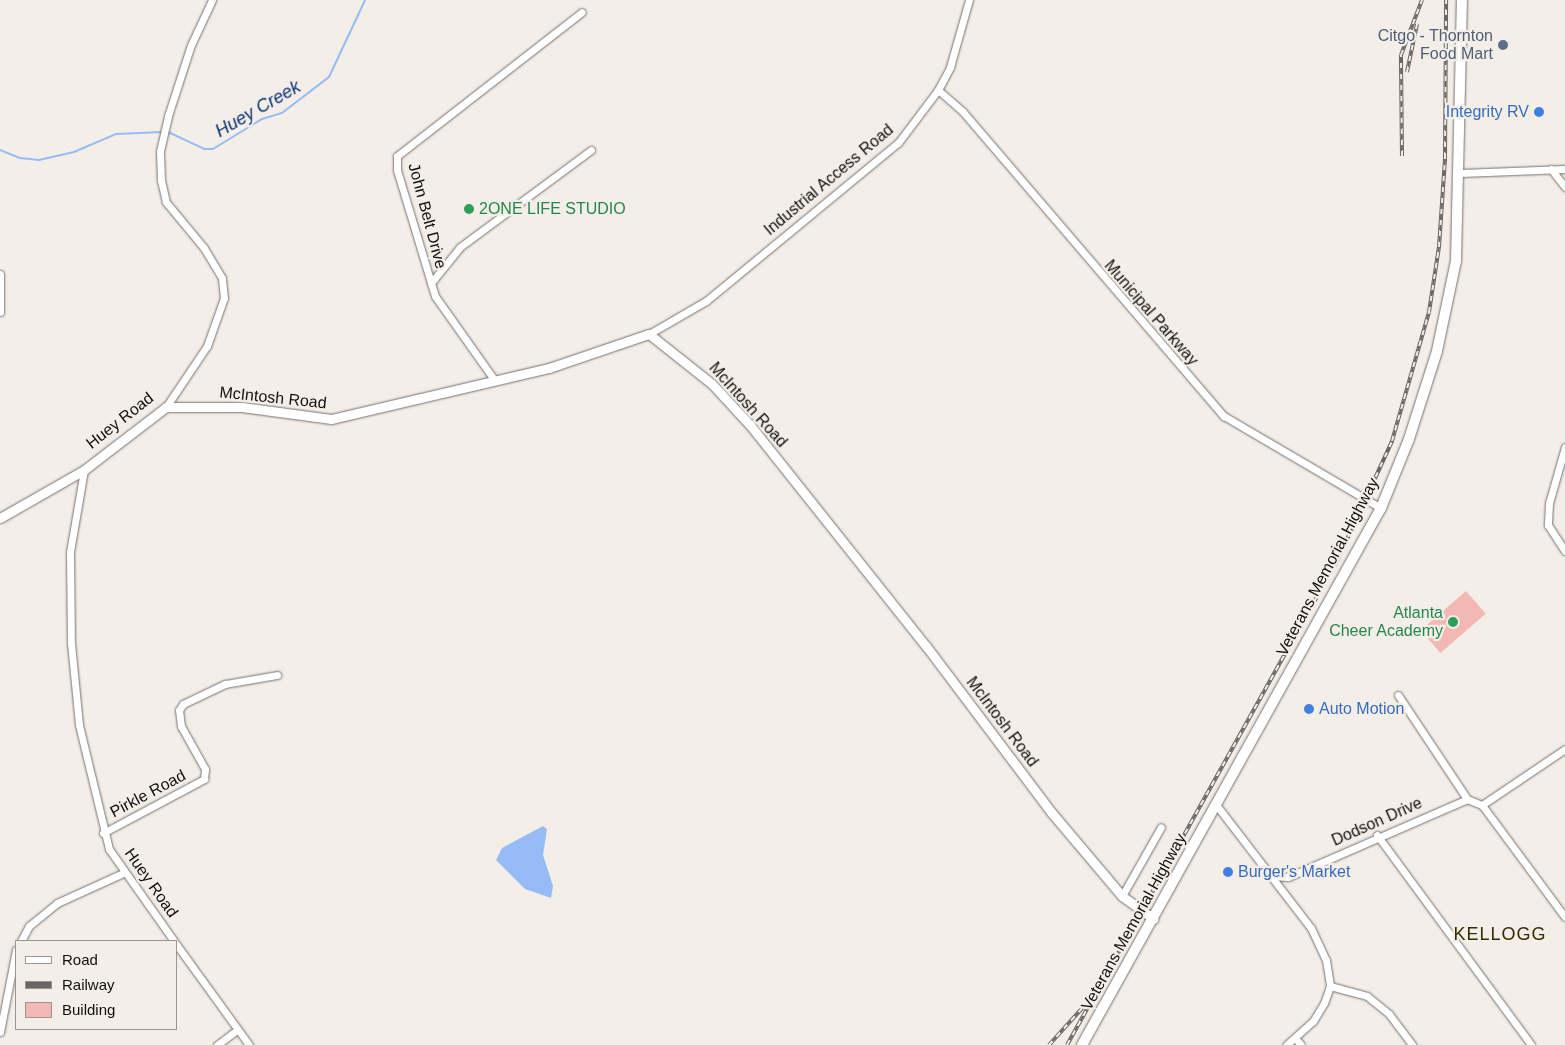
<!DOCTYPE html>
<html>
<head>
<meta charset="utf-8">
<style>
	body { margin:0 }
	#map { position:relative; width:1565px; height:1045px; overflow:hidden; background:#f4eee9; font-family:Arial,sans-serif }
	div>[style] { position:absolute }
	[style*='--x'] { left:calc(var(--x)*1px); top:calc(var(--y)*1px); width:calc(var(--w)*1px); rotate:calc(var(--a)*1deg) }
	.water>* { inset:0; background:#97bcf5 }
	.stream>* { height:2px; margin:-1px; padding:0 1px; transform-origin:1px; border-radius:1px; background:#97bcf5 }
	.building>* { inset:0; background:#f3b8b4; transform-origin:0 0 }
	.roads { filter:drop-shadow(0 0 1px #76706c) drop-shadow(0 0 1px #76706c) }
	.street>* { height:7px; margin:-3.5px; padding:0 3.5px; transform-origin:3.5px; border-radius:3.5px; background:#fff }
	.secondary>* { height:9px; margin:-4.5px; padding:0 4.5px; transform-origin:4.5px; border-radius:4.5px; background:#fff }
	.primary>* { height:10px; margin:-5px; padding:0 5px; transform-origin:5px; border-radius:5px; background:#fff }
	.rail>* { height:4px; margin-top:-2px; transform-origin:0; background:repeating-linear-gradient(90deg,#f4eee9 0 5.5px,#696562 0 11px); box-sizing:border-box; border-block:1px solid #696562 }
	.dots>* { width:14px; height:14px; translate:-50% -50%; box-sizing:border-box; border:2px solid #f4eee9; border-radius:50% }
	span { translate:-50% -50%; white-space:nowrap; text-align:center; line-height:1.15; -webkit-text-stroke:4.5px #f4eee9; paint-order:stroke }
	.service-label { font-size:16px; color:#4e5e75 }
	.right { translate:-100% -50%; text-align:right }
	.shop-label { font-size:16px; color:#366cbe }
	.left { translate:0 -50%; text-align:left }
	.street-label { font-size:16px; color:#12100e }
	.leisure-label { font-size:16px; color:#27864d }
	.water-label { font-size:18px; color:#093370; font-style:italic }
	.neighbourhood-label { font-size:18px; color:#362c01; letter-spacing:1px }
	.legend { position:absolute; left:15px; top:940px; width:162px; height:90px; box-sizing:border-box; background:#f4eee9; border:1px solid #9a9591; margin:0; padding:6px 9px; list-style:none; font-size:15px; color:#12100e }
	.legend li { display:flex; align-items:center; gap:10px; height:25px }
	.legend b { width:25px; border:1px solid #9a9591 }
</style>
</head>
<body>
<div id="map">
	<div class="water">
		<i style="clip-path:polygon(543px 826px,547px 829px,543px 855px,553px 886px,551px 898px,525px 889px,496px 860px,502px 848px)"></i>
	</div>
	<div class="stream">
		<i style="--x:168;--y:132;--w:40;--a:25"></i>
		<i style="--x:204;--y:149;--w:9;--a:0"></i>
		<i style="--x:213;--y:149;--w:57;--a:-31.5"></i>
		<i style="--x:262;--y:119;--w:21;--a:-17"></i>
		<i style="--x:282;--y:113;--w:59;--a:-37.5"></i>
		<i style="--x:329;--y:77;--w:85;--a:-64.9"></i>
		<i style="--x:0;--y:150;--w:22;--a:22"></i>
		<i style="--x:20;--y:158;--w:19;--a:6"></i>
		<i style="--x:39;--y:160;--w:36;--a:-13"></i>
		<i style="--x:74;--y:152;--w:46;--a:-23.2"></i>
		<i style="--x:116;--y:134;--w:47;--a:-2.4"></i>
	</div>
	<div class="building">
		<i style="left:1466px;top:591px;width:30px;height:60px;rotate:49deg"></i>
	</div>
	<div class="roads">
		<div class="street">
			<i style="--x:938;--y:90;--w:33;--a:41"></i>
			<i style="--x:963;--y:112;--w:401;--a:49.4"></i>
			<i style="--x:1224;--y:416;--w:182;--a:30.4"></i>
			<i style="--x:1551;--y:169;--w:23;--a:52"></i>
			<i style="--x:1461;--y:173;--w:104;--a:-2.2"></i>
			<i style="--x:0;--y:274;--w:38;--a:90"></i>
			<i style="--x:431;--y:283;--w:46;--a:-51.1"></i>
			<i style="--x:460;--y:247;--w:163;--a:-36.5"></i>
			<i style="--x:649;--y:334;--w:66;--a:-30.1"></i>
			<i style="--x:706;--y:301;--w:249;--a:-39.5"></i>
			<i style="--x:898;--y:143;--w:66;--a:-53"></i>
			<i style="--x:938;--y:90;--w:26;--a:-62"></i>
			<i style="--x:950;--y:67;--w:70;--a:-74.2"></i>
			<i style="--x:493;--y:378;--w:100;--a:-125.3"></i>
			<i style="--x:435;--y:296;--w:132;--a:-106.8"></i>
			<i style="--x:397;--y:170;--w:14;--a:-90"></i>
			<i style="--x:397;--y:156;--w:234;--a:-37.9"></i>
			<i style="--x:166;--y:407;--w:73;--a:-56.1"></i>
			<i style="--x:207;--y:346;--w:51;--a:-70.5"></i>
			<i style="--x:224;--y:298;--w:20;--a:-96"></i>
			<i style="--x:222;--y:278;--w:35;--a:-121"></i>
			<i style="--x:204;--y:248;--w:60;--a:-129.6"></i>
			<i style="--x:166;--y:202;--w:23;--a:-103"></i>
			<i style="--x:161;--y:180;--w:29;--a:-92"></i>
			<i style="--x:160;--y:151;--w:36;--a:-77"></i>
			<i style="--x:168;--y:116;--w:75;--a:-72.1"></i>
			<i style="--x:191;--y:45;--w:50;--a:-65"></i>
			<i style="--x:1565;--y:447;--w:58;--a:105.9"></i>
			<i style="--x:1549;--y:503;--w:22;--a:93"></i>
			<i style="--x:1548;--y:525;--w:31;--a:57"></i>
			<i style="--x:84;--y:470;--w:83;--a:99.7"></i>
			<i style="--x:70;--y:552;--w:91;--a:89.4"></i>
			<i style="--x:71;--y:643;--w:82;--a:84.4"></i>
			<i style="--x:79;--y:725;--w:128;--a:76.4"></i>
			<i style="--x:109;--y:849;--w:113;--a:54.8"></i>
			<i style="--x:1398;--y:695;--w:125;--a:56.4"></i>
			<i style="--x:1482;--y:805;--w:139;--a:53.5"></i>
			<i style="--x:1217;--y:806;--w:154;--a:52.4"></i>
			<i style="--x:1311;--y:928;--w:35;--a:65"></i>
			<i style="--x:1326;--y:960;--w:26;--a:81"></i>
			<i style="--x:1330;--y:986;--w:18;--a:109"></i>
			<i style="--x:1324;--y:1003;--w:21;--a:121"></i>
			<i style="--x:1313;--y:1021;--w:36;--a:138"></i>
			<i style="--x:103;--y:833;--w:115;--a:-28.1"></i>
			<i style="--x:204;--y:779;--w:10;--a:-84"></i>
			<i style="--x:205;--y:769;--w:49;--a:-119.2"></i>
			<i style="--x:181;--y:726;--w:16;--a:-97"></i>
			<i style="--x:179;--y:710;--w:7;--a:-56"></i>
			<i style="--x:183;--y:704;--w:47;--a:-25.5"></i>
			<i style="--x:225;--y:684;--w:53;--a:-9.8"></i>
			<i style="--x:1377;--y:835;--w:260;--a:53.7"></i>
			<i style="--x:1272;--y:876;--w:16;--a:4"></i>
			<i style="--x:1288;--y:877;--w:195;--a:-23.5"></i>
			<i style="--x:1467;--y:799;--w:16;--a:22"></i>
			<i style="--x:1482;--y:805;--w:100;--a:-34"></i>
			<i style="--x:1122;--y:896;--w:79;--a:-60.5"></i>
			<i style="--x:21;--y:941;--w:17;--a:-62"></i>
			<i style="--x:29;--y:926;--w:36;--a:-39"></i>
			<i style="--x:57;--y:903;--w:72;--a:-24.4"></i>
			<i style="--x:176;--y:944;--w:125;--a:54.1"></i>
			<i style="--x:1330;--y:986;--w:38;--a:15"></i>
			<i style="--x:1367;--y:996;--w:28;--a:39"></i>
			<i style="--x:1389;--y:1014;--w:39;--a:53"></i>
			<i style="--x:0;--y:1032;--w:84;--a:-79"></i>
			<i style="--x:1295;--y:1038;--w:9;--a:49"></i>
			<i style="--x:217;--y:1045;--w:25;--a:-37"></i>
		</div>
		<div class="secondary">
			<i style="--x:0;--y:518;--w:97;--a:-29.7"></i>
			<i style="--x:84;--y:470;--w:103;--a:-37.5"></i>
			<i style="--x:166;--y:407;--w:76;--a:0"></i>
			<i style="--x:242;--y:407;--w:90;--a:7.7"></i>
			<i style="--x:331;--y:419;--w:224;--a:-13.2"></i>
			<i style="--x:549;--y:368;--w:106;--a:-18.8"></i>
			<i style="--x:649;--y:334;--w:80;--a:38.4"></i>
			<i style="--x:712;--y:384;--w:56;--a:47.2"></i>
			<i style="--x:750;--y:425;--w:283;--a:51.5"></i>
			<i style="--x:926;--y:646;--w:208;--a:53"></i>
			<i style="--x:1051;--y:812;--w:110;--a:49.8"></i>
			<i style="--x:1122;--y:896;--w:39;--a:36"></i>
		</div>
		<div class="primary">
			<i style="--x:1082;--y:1045;--w:615;--a:-60.89"></i>
			<i style="--x:1381;--y:508;--w:74;--a:-67.9"></i>
			<i style="--x:1409;--y:439;--w:92;--a:-72.3"></i>
			<i style="--x:1437;--y:351;--w:92;--a:-78.1"></i>
			<i style="--x:1456;--y:261;--w:261;--a:-88.7"></i>
		</div>
	</div>
	<div class="rail">
		<i style="--x:1407;--y:72;--w:49;--a:-78.2"></i>
		<i style="--x:1402;--y:156;--w:101;--a:-90.6"></i>
		<i style="--x:1401;--y:55;--w:59;--a:-69.1"></i>
		<i style="--x:1049;--y:1045;--w:54;--a:-48"></i>
		<i style="--x:1067;--y:1045;--w:559;--a:-60.87"></i>
		<i style="--x:1339;--y:557;--w:128;--a:-65.4"></i>
		<i style="--x:1392;--y:441;--w:134;--a:-74"></i>
		<i style="--x:1429;--y:312;--w:66;--a:-81.3"></i>
		<i style="--x:1439;--y:247;--w:89;--a:-86.1"></i>
		<i style="--x:1445;--y:158;--w:158;--a:-89.6"></i>
	</div>
	<div class="dots">
		<i style="left:1503px;top:45px;background:#5c6f8a"></i>
		<i style="left:1539px;top:112px;background:#3f7fe0"></i>
		<i style="left:469px;top:209px;background:#2e9e5b"></i>
		<i style="left:1453px;top:622px;background:#2e9e5b"></i>
		<i style="left:1309px;top:709px;background:#3f7fe0"></i>
		<i style="left:1228px;top:872px;background:#3f7fe0"></i>
	</div>
	<div class="service-label">
		<span class="right" style="left:1493px;top:45px">Citgo - Thornton<br>Food Mart</span>
	</div>
	<div class="shop-label">
		<span class="right" style="left:1529px;top:112px">Integrity RV</span>
		<span class="left" style="left:1319px;top:709px">Auto Motion</span>
		<span class="left" style="left:1238px;top:872px">Burger's Market</span>
	</div>
	<div class="street-label">
		<span style="left:829px;top:180px;rotate:-40deg">Industrial Access Road</span>
		<span style="left:427px;top:216px;rotate:75deg">John Belt Drive</span>
		<span style="left:1151px;top:313px;rotate:49deg">Municipal Parkway</span>
		<span style="left:273px;top:398px;rotate:6deg">McIntosh Road</span>
		<span style="left:748px;top:405px;rotate:48deg">McIntosh Road</span>
		<span style="left:120px;top:421px;rotate:-38deg">Huey Road</span>
		<span style="left:1328px;top:567px;rotate:-62deg">Veterans Memorial Highway</span>
		<span style="left:1002px;top:722px;rotate:53deg">McIntosh Road</span>
		<span style="left:148px;top:794px;rotate:-28deg">Pirkle Road</span>
		<span style="left:1377px;top:822px;rotate:-24deg">Dodson Drive</span>
		<span style="left:151px;top:883px;rotate:55deg">Huey Road</span>
		<span style="left:1134px;top:922px;rotate:-61deg">Veterans Memorial Highway</span>
	</div>
	<div class="leisure-label">
		<span class="left" style="left:479px;top:209px">2ONE LIFE STUDIO</span>
		<span class="right" style="left:1443px;top:622px">Atlanta<br>Cheer Academy</span>
	</div>
	<div class="water-label">
		<span style="left:258px;top:109px;rotate:-30deg">Huey Creek</span>
	</div>
	<div class="neighbourhood-label">
		<span style="left:1500px;top:934px">KELLOGG</span>
	</div>
	<ul class="legend">
	<li><b style="height:6px;background:#fff"></b>Road</li>
	<li><b style="height:6px;background:#696562"></b>Railway</li>
	<li><b style="height:14px;background:#f3b8b4"></b>Building</li>
	</ul>
</div>
</body>
</html>
